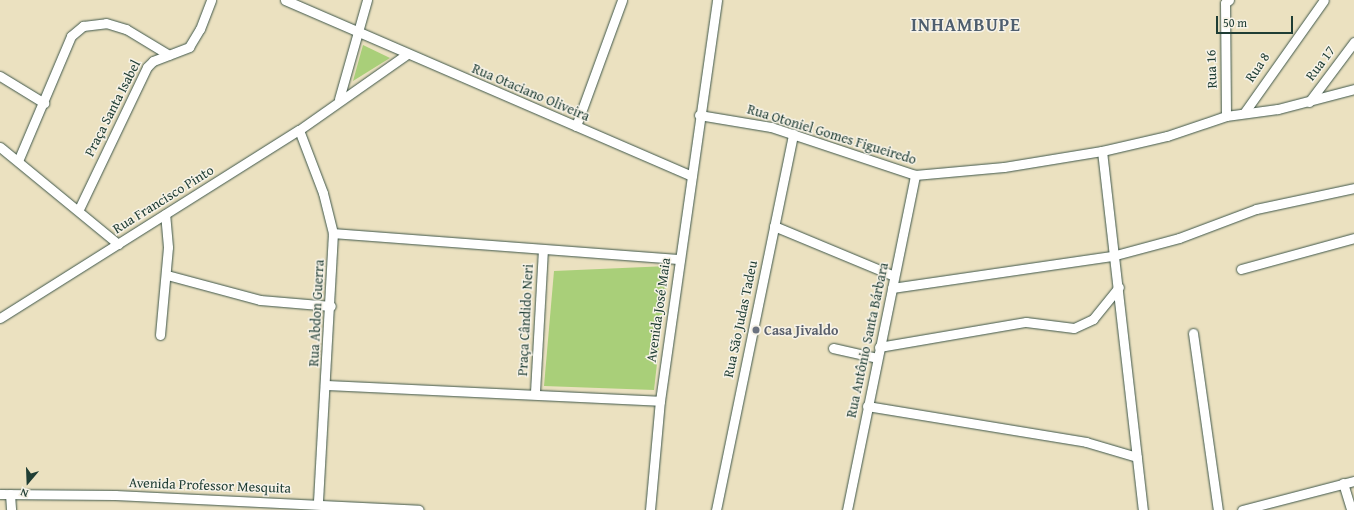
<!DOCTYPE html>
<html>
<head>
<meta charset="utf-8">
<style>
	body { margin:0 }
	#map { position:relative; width:1354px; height:510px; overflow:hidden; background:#ebe1c0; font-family:"Gentium Book Plus",serif }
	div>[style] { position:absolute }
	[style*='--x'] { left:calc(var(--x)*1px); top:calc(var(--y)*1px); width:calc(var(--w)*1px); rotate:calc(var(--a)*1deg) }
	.green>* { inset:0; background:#a9cf79 }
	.roads { filter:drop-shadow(0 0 1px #3e5649) drop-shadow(0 0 1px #3e5649) }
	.street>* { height:9px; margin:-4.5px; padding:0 4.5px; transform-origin:4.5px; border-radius:4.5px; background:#fff }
	.dots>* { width:11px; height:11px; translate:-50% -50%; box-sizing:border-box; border:2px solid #f7f3e8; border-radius:50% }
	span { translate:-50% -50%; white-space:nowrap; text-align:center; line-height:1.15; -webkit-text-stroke:3px #f7f3e8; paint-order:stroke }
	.street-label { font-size:14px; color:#1f3d34 }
	.worship-label { font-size:14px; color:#5b616d; font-weight:700 }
	.left { translate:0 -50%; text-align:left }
	.district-label { font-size:18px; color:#4e5e6e; font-weight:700; letter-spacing:1px }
	.north { position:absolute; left:8px; top:462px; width:40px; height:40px; -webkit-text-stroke:3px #f7f3e8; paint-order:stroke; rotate:199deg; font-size:11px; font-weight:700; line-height:16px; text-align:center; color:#1f3d34 }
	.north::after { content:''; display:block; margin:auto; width:14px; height:18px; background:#1f3d34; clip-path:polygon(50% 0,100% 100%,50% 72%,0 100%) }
	.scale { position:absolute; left:1216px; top:16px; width:77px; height:18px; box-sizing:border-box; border:2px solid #1f3d34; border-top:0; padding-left:5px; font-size:12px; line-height:14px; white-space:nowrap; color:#1f3d34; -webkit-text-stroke:3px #f7f3e8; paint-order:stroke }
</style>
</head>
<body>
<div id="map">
	<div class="green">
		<i style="clip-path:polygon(363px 45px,390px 58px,353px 81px)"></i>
		<i style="clip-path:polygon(668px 266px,654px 390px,544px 386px,554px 271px)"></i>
	</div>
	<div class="roads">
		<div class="street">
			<i style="--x:285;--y:0;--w:443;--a:23.4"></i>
			<i style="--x:0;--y:76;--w:52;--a:31.5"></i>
			<i style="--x:339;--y:99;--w:103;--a:-74.2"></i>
			<i style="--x:1309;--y:102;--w:75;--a:-53.1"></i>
			<i style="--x:1244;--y:113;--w:138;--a:-54.7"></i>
			<i style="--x:699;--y:115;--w:73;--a:9.5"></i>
			<i style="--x:771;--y:127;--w:152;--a:18.4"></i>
			<i style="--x:915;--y:175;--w:89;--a:-5.1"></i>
			<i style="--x:1004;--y:167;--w:99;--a:-9.3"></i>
			<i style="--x:1102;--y:151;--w:67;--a:-13"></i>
			<i style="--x:1167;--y:136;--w:62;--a:-18.7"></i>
			<i style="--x:1226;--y:116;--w:52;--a:-7.7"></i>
			<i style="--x:1278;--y:109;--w:79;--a:-14.7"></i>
			<i style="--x:1226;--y:116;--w:113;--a:-90.5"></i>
			<i style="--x:1225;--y:3;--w:5;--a:-37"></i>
			<i style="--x:576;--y:126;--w:134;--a:-69.9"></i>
			<i style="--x:299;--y:130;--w:67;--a:69.1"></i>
			<i style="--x:323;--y:193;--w:41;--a:76"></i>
			<i style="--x:333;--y:233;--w:271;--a:93.2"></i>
			<i style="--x:0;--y:147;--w:153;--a:39.4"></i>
			<i style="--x:1102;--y:151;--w:361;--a:83.5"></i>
			<i style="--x:18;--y:161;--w:136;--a:-67"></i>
			<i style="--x:71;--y:36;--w:16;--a:-40"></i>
			<i style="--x:83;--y:26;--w:23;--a:-7"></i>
			<i style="--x:106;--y:23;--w:21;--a:17"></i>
			<i style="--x:126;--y:29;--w:50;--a:31.2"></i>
			<i style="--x:79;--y:209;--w:157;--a:-64.4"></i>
			<i style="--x:147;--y:67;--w:8;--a:-45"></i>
			<i style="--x:153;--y:61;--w:39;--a:-21"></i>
			<i style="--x:189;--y:47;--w:21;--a:-59"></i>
			<i style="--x:200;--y:29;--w:31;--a:-69"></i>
			<i style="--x:774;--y:226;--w:130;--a:22.6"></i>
			<i style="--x:333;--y:233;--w:348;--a:4.3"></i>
			<i style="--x:1241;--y:269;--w:117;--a:-15.3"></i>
			<i style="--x:167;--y:275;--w:96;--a:15"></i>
			<i style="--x:260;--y:300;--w:71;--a:4.8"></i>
			<i style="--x:892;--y:288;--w:222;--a:-8.3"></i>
			<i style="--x:1112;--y:256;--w:69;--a:-15"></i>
			<i style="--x:1179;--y:238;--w:82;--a:-20.6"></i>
			<i style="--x:1256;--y:209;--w:100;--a:-12.1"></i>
			<i style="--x:0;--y:318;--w:353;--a:-32.2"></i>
			<i style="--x:299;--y:130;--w:132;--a:-35.1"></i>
			<i style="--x:1193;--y:333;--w:179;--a:82"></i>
			<i style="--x:160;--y:335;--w:88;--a:-84.8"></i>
			<i style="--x:168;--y:247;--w:33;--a:-95"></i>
			<i style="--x:879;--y:347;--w:149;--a:-9.7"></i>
			<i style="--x:1026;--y:322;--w:48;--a:7.1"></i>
			<i style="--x:1074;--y:328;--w:21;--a:-25"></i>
			<i style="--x:1093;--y:319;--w:41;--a:-50.9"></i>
			<i style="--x:833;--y:348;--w:45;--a:12.8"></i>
			<i style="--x:326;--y:385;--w:334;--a:2.7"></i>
			<i style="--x:535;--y:392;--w:142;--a:-86.8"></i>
			<i style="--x:867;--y:406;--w:222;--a:9.3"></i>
			<i style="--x:1086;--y:442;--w:53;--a:16.4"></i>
			<i style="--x:1343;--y:483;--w:28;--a:73"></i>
			<i style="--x:0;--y:494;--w:115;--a:0.5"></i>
			<i style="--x:115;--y:495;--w:304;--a:2.8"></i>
			<i style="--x:10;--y:494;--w:16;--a:86"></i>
			<i style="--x:650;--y:510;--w:109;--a:-84.8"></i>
			<i style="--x:660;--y:401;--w:405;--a:-81.9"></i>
			<i style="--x:716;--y:510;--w:384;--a:-78.4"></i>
			<i style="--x:847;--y:510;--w:342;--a:-78.5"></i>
			<i style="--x:1242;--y:510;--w:116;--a:-14.5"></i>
		</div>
	</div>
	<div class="dots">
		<i style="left:756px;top:330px;background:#6b7280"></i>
	</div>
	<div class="street-label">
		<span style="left:1320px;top:63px;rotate:-53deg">Rua 17</span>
		<span style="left:1257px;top:67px;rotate:-56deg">Rua 8</span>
		<span style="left:1211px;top:69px;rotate:-92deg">Rua 16</span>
		<span style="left:531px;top:92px;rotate:23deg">Rua Otaciano Oliveira</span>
		<span style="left:112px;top:108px;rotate:-63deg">Praça Santa Isabel</span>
		<span style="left:832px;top:134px;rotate:17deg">Rua Otoniel Gomes Figueiredo</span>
		<span style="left:163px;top:199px;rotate:-32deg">Rua Francisco Pinto</span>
		<span style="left:658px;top:310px;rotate:-82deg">Avenida José Maia</span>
		<span style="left:316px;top:313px;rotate:-87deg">Rua Abdon Guerra</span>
		<span style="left:740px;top:319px;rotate:-78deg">Rua São Judas Tadeu</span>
		<span style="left:525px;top:320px;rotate:-87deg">Praça Cândido Neri</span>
		<span style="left:867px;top:340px;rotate:-78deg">Rua Antônio Santa Bárbara</span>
		<span style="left:210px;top:485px;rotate:2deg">Avenida Professor Mesquita</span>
	</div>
	<div class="worship-label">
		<span class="left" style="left:764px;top:330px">Casa Jivaldo</span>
	</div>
	<div class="district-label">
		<span style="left:966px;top:25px">INHAMBUPE</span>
	</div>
	<div class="north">N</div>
	<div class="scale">50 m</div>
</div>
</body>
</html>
